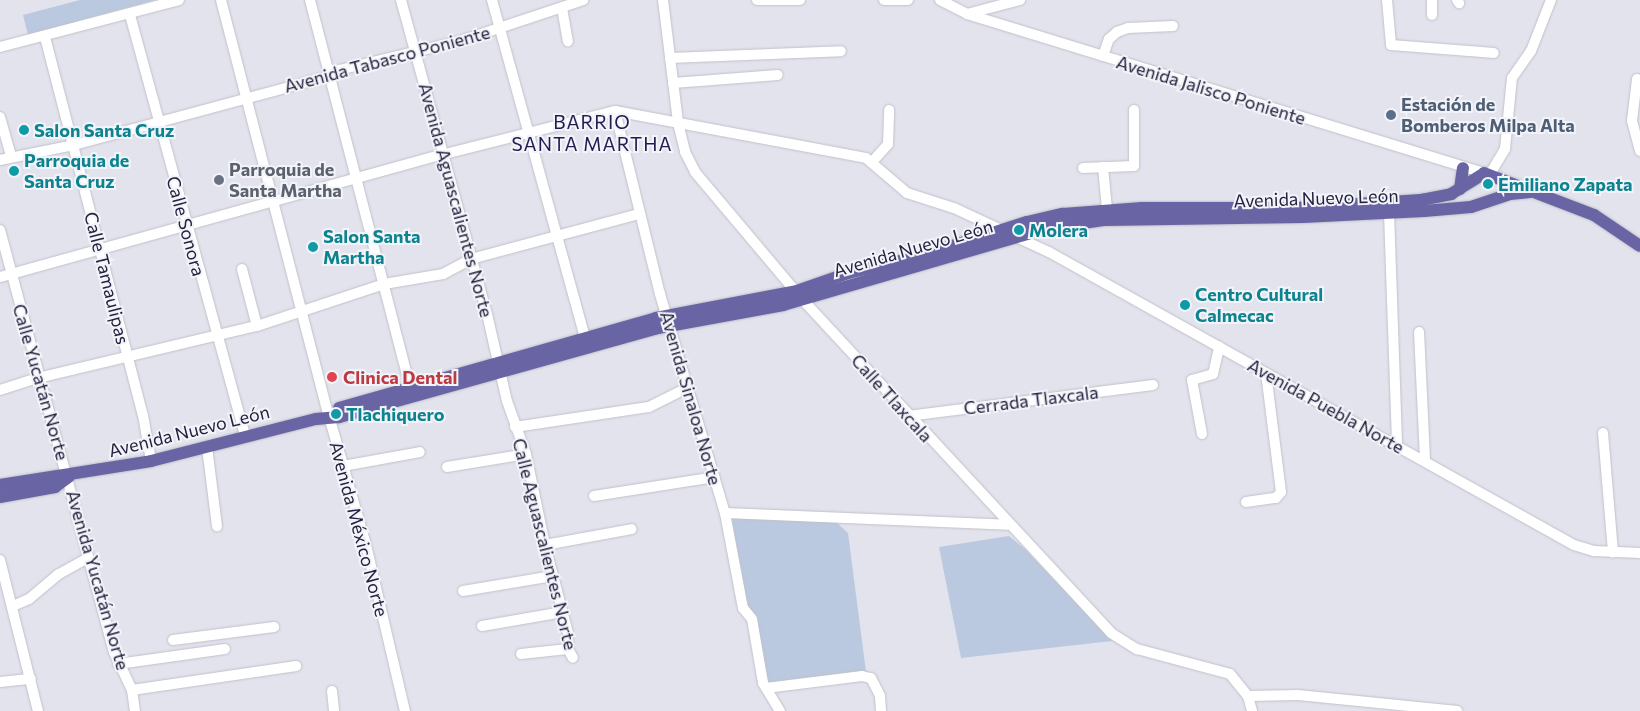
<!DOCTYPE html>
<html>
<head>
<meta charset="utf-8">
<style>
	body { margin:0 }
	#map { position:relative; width:1640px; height:711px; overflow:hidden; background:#e2e3ed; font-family:Commissioner,sans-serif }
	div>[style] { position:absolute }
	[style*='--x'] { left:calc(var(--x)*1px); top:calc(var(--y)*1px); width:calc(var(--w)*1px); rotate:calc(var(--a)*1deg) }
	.green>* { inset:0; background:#bac9df }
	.roads { filter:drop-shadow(0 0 1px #c1c1c9) drop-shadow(0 0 1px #c1c1c9) }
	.minor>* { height:10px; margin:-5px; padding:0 5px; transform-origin:5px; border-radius:5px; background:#fff }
	.major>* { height:12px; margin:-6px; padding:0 6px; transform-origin:6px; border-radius:6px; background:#6965a4 }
	.dots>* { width:14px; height:14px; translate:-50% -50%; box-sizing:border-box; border:2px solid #f3f4f9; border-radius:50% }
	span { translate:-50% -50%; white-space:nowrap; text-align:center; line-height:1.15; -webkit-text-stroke:4px #f3f4f9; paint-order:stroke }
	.street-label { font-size:18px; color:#23213f }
	.service-label { font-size:18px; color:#4e5e75; font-weight:700 }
	.left { translate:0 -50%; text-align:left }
	.culture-label { font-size:18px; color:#0d838f; font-weight:700 }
	.worship-label { font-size:18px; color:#5b616d; font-weight:700 }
	.health-label { font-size:18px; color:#be3a42; font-weight:700 }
	.neighbourhood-label { font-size:19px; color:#201c52; letter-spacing:1px }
</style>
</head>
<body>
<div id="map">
	<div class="green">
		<i style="clip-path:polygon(80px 0,155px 0,28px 35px,23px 15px)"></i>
		<i style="clip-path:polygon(729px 517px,835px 521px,848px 533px,866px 672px,766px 684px,747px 612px)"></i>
		<i style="clip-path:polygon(1009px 536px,1026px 550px,1112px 641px,961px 658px,939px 547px)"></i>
	</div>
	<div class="roads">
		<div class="minor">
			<i style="--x:221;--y:0;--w:427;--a:75.5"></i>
			<i style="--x:328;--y:413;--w:137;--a:73.9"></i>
			<i style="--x:366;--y:545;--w:171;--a:76.8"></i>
			<i style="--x:310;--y:0;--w:407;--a:75.5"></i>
			<i style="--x:401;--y:0;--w:326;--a:74.7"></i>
			<i style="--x:487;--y:314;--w:89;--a:77.1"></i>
			<i style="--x:507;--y:401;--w:56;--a:70.3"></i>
			<i style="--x:526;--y:454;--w:93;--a:78.2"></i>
			<i style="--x:545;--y:545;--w:91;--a:75.4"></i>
			<i style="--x:568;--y:633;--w:16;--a:90"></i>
			<i style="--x:568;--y:649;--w:10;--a:61"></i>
			<i style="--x:492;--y:0;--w:357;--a:74.6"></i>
			<i style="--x:663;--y:0;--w:124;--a:83"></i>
			<i style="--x:678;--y:123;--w:30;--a:76"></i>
			<i style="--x:685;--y:152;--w:22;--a:63"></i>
			<i style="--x:695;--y:172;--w:166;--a:49.9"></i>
			<i style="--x:802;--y:299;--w:455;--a:47.2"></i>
			<i style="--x:1111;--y:633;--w:31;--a:32"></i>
			<i style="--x:1137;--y:649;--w:96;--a:15"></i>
			<i style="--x:1230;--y:674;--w:28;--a:51"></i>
			<i style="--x:1248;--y:696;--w:16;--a:75"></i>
			<i style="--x:757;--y:0;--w:43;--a:0"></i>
			<i style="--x:884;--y:0;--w:24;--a:0"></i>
			<i style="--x:940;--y:0;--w:30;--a:27"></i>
			<i style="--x:967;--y:14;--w:541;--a:17.09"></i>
			<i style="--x:1387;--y:0;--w:45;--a:84.9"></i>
			<i style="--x:1391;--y:45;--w:103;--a:4.4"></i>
			<i style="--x:1457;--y:0;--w:4;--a:56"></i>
			<i style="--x:562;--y:8;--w:34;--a:80"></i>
			<i style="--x:967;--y:14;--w:55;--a:-14.8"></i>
			<i style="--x:130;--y:15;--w:436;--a:74.7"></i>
			<i style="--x:1432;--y:15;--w:15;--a:-90"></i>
			<i style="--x:45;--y:37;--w:390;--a:75.5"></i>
			<i style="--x:143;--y:415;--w:47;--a:80.1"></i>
			<i style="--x:0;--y:47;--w:185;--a:-14.7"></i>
			<i style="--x:1103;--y:56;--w:18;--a:-71"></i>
			<i style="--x:1109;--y:39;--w:11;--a:-41"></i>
			<i style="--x:1117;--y:32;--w:12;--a:-20"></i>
			<i style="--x:1128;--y:28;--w:45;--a:-2.5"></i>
			<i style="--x:670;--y:58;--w:171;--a:-2.3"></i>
			<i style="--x:1637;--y:79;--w:42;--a:96.8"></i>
			<i style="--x:1632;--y:121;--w:31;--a:75"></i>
			<i style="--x:673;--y:83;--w:105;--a:-4.4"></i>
			<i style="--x:615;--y:111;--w:188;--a:76.2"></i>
			<i style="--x:660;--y:294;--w:228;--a:73.5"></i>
			<i style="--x:725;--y:513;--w:97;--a:79.3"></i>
			<i style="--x:743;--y:608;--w:14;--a:51"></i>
			<i style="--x:752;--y:619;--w:65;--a:80.2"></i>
			<i style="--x:763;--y:683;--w:33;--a:59"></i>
			<i style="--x:0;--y:117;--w:41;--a:74.2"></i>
			<i style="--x:0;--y:160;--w:76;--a:-11.5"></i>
			<i style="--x:74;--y:145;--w:265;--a:-15.1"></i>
			<i style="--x:330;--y:76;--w:11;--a:-34"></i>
			<i style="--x:339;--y:70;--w:124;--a:-13.5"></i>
			<i style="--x:460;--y:41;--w:130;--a:-18.4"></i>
			<i style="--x:872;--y:162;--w:24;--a:-48"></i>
			<i style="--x:888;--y:144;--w:34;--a:-88"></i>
			<i style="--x:1103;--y:167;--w:42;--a:84.6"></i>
			<i style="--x:1083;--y:168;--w:51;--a:-2.2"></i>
			<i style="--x:1134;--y:166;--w:56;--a:-90"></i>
			<i style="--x:1490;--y:174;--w:29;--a:-59"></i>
			<i style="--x:1505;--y:149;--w:71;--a:-84.4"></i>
			<i style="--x:1512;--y:78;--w:33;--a:-55"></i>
			<i style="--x:1531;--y:51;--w:55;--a:-68.6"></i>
			<i style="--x:1389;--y:213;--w:233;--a:88"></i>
			<i style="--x:0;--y:230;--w:437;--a:74.9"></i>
			<i style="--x:114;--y:652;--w:42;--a:64.7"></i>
			<i style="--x:132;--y:690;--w:21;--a:82"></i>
			<i style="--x:242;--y:269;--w:59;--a:75.3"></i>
			<i style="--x:0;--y:277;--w:458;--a:-15.5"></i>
			<i style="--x:441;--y:155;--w:179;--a:-14.2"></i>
			<i style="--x:615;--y:111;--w:255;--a:10.6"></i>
			<i style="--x:866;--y:158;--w:54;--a:40.5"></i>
			<i style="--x:907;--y:193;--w:49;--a:17.7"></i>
			<i style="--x:954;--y:208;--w:105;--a:24.9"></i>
			<i style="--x:1049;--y:252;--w:601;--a:29.17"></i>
			<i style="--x:1574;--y:545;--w:21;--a:17"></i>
			<i style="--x:1594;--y:551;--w:46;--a:2.5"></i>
			<i style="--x:1419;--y:332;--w:128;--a:87.3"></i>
			<i style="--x:0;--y:390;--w:40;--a:-18"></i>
			<i style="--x:38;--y:378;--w:225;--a:-13.4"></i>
			<i style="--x:257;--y:326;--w:134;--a:-18.3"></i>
			<i style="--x:384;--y:284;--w:60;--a:-9.6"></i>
			<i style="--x:443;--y:274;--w:32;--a:-28"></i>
			<i style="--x:471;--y:259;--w:174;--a:-15"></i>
			<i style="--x:908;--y:416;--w:247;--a:-7.2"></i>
			<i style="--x:515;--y:427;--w:135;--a:-8.5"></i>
			<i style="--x:649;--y:407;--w:45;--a:-26.6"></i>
			<i style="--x:1603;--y:433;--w:120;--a:85.2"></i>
			<i style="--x:1202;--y:434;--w:55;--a:-100.5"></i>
			<i style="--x:1192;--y:380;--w:22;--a:-16"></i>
			<i style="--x:1213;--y:374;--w:28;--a:-77"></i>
			<i style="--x:207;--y:447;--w:80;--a:82.8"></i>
			<i style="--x:343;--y:466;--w:78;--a:-10.3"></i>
			<i style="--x:447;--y:467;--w:80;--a:-9.3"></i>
			<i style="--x:594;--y:496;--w:122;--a:-8.9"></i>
			<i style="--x:1246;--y:502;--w:30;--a:-8"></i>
			<i style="--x:1276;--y:498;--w:8;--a:-50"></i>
			<i style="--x:1281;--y:492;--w:120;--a:-97.2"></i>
			<i style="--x:725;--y:513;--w:284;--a:2.4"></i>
			<i style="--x:545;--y:545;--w:88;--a:-10.4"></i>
			<i style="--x:0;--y:560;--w:156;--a:75.9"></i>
			<i style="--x:463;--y:591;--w:91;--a:-9.5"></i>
			<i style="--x:13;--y:606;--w:17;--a:-24"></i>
			<i style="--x:29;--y:599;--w:39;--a:-40"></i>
			<i style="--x:59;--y:574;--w:33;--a:-29"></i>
			<i style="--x:482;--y:626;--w:82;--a:-9.8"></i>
			<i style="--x:173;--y:640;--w:102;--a:-7.3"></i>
			<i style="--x:521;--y:654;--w:47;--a:-6.1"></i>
			<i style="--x:118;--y:664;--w:108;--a:-8"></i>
			<i style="--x:0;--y:682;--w:31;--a:-6"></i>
			<i style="--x:766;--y:688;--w:97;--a:-7.1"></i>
			<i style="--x:862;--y:676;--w:9;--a:13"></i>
			<i style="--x:871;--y:678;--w:20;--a:63"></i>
			<i style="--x:880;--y:696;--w:15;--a:86"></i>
			<i style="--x:132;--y:690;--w:166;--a:-8.3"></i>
			<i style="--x:332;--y:691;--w:20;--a:84"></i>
			<i style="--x:1248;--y:696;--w:50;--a:-1.1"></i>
			<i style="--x:1298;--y:695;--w:160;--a:5.7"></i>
		</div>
		<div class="major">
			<i style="--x:1460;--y:189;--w:21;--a:-82"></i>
			<i style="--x:339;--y:408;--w:330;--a:-15.8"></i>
			<i style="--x:656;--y:318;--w:144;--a:-10.8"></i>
			<i style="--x:797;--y:291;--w:54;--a:-19.4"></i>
			<i style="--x:848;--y:273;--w:75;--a:-13.1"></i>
			<i style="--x:921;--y:256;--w:111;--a:-17.8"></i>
			<i style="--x:1027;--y:222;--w:37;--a:-13"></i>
			<i style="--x:1063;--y:214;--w:79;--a:-4.3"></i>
			<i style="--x:1142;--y:208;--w:153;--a:0"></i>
			<i style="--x:1295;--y:208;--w:126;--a:-3.6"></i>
			<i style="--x:1421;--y:200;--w:31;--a:-11"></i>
			<i style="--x:1451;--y:194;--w:39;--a:-32"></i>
			<i style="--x:1484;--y:173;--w:118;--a:20.9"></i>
			<i style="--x:1594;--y:215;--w:55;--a:34"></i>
			<i style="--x:0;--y:485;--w:153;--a:-9"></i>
			<i style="--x:151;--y:461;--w:170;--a:-14.3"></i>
			<i style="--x:316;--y:419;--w:23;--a:-5"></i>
			<i style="--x:339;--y:417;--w:331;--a:-15.6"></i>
			<i style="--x:658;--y:328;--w:127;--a:-10.4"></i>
			<i style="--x:783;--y:305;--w:276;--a:-16.2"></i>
			<i style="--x:1048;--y:228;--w:58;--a:-8"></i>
			<i style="--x:1105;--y:220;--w:198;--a:-0.9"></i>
			<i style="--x:1303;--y:217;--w:121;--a:-2.8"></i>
			<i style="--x:1424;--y:211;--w:47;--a:-4.9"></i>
			<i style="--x:1471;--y:207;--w:41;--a:-18.4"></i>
			<i style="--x:1510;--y:194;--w:20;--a:-6"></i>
			<i style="--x:0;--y:497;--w:56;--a:-10.3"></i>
			<i style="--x:55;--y:487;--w:17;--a:-36"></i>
		</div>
	</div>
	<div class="dots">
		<i style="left:1391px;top:115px;background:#5c6f8a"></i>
		<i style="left:24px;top:130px;background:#0f9aa8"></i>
		<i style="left:14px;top:171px;background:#0f9aa8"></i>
		<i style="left:219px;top:180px;background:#6b7280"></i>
		<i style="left:1488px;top:184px;background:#0f9aa8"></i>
		<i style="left:1019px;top:230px;background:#0f9aa8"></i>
		<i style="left:313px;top:247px;background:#0f9aa8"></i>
		<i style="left:1185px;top:305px;background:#0f9aa8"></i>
		<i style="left:332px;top:377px;background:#e0444e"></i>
		<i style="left:336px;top:414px;background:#0f9aa8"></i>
	</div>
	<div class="street-label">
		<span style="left:387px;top:59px;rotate:-15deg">Avenida Tabasco Poniente</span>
		<span style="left:1211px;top:90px;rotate:17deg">Avenida Jalisco Poniente</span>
		<span style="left:1316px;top:198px;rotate:-2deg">Avenida Nuevo León</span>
		<span style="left:456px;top:200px;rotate:75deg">Avenida Aguascalientes Norte</span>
		<span style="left:186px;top:226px;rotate:75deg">Calle Sonora</span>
		<span style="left:913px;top:248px;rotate:-16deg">Avenida Nuevo León</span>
		<span style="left:107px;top:278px;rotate:76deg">Calle Tamaulipas</span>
		<span style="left:41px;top:382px;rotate:74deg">Calle Yucatán Norte</span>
		<span style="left:691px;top:398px;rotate:74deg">Avenida Sinaloa Norte</span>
		<span style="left:892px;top:398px;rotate:48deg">Calle Tlaxcala</span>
		<span style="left:1031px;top:400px;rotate:-7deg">Cerrada Tlaxcala</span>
		<span style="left:1326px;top:406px;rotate:29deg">Avenida Puebla Norte</span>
		<span style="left:189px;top:431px;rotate:-14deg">Avenida Nuevo León</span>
		<span style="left:359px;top:529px;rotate:75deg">Avenida México Norte</span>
		<span style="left:545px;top:544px;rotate:76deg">Calle Aguascalientes Norte</span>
		<span style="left:98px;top:580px;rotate:74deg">Avenida Yucatán Norte</span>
	</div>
	<div class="service-label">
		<span class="left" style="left:1401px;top:115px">Estación de<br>Bomberos Milpa Alta</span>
	</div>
	<div class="culture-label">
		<span class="left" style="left:34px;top:130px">Salon Santa Cruz</span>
		<span class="left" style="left:24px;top:171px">Parroquia de<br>Santa Cruz</span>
		<span class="left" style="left:1498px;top:184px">Emiliano Zapata</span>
		<span class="left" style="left:1029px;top:230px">Molera</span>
		<span class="left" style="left:323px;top:247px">Salon Santa<br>Martha</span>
		<span class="left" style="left:1195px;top:305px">Centro Cultural<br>Calmecac</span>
		<span class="left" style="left:346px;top:414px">Tlachiquero</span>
	</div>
	<div class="worship-label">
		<span class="left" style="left:229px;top:180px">Parroquia de<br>Santa Martha</span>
	</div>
	<div class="health-label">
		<span class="left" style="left:343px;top:377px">Clinica Dental</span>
	</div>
	<div class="neighbourhood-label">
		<span style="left:592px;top:133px">BARRIO<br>SANTA MARTHA</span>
	</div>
</div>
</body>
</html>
